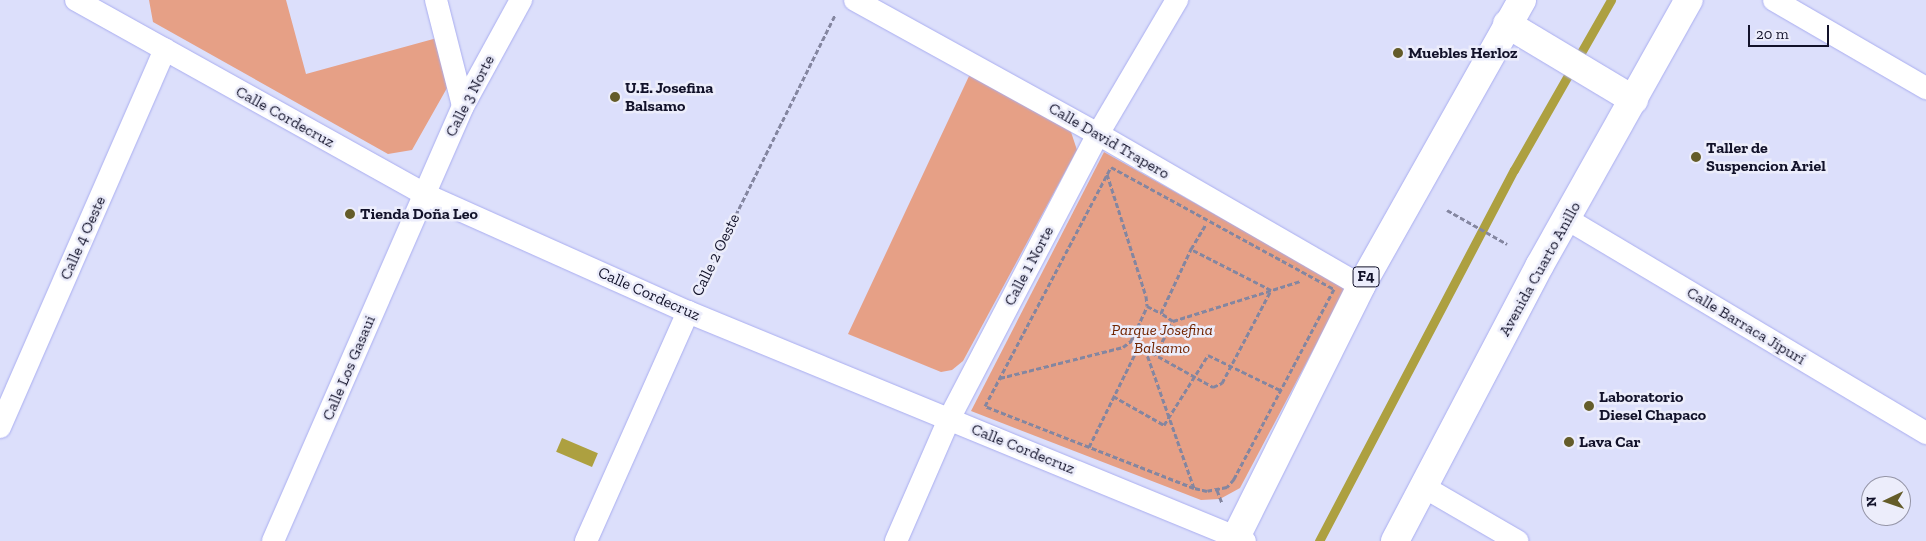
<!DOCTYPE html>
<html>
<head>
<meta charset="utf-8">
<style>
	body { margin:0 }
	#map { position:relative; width:1926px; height:541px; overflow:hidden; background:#dcdffb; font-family:"Zilla Slab",serif }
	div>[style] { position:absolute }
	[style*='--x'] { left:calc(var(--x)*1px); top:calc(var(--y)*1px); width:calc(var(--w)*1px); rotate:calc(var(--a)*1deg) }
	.green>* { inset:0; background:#e6a086 }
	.water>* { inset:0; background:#ada040; transform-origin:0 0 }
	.stream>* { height:9px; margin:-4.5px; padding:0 4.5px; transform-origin:4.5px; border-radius:4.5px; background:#ada040 }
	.path>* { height:3px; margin-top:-1.5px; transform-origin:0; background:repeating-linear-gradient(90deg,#8486a0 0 5px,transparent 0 7.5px) }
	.roads { filter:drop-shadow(0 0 1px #a9adf0) drop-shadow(0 0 1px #a9adf0) }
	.street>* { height:22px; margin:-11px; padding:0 11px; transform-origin:11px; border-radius:11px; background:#fff }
	.highway>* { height:28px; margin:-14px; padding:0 14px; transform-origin:14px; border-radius:14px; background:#fff }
	.dots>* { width:14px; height:14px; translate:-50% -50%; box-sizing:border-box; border:2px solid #ecedfb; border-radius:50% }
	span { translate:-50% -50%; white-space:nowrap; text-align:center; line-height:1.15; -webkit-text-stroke:5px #ecedfb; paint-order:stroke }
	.shield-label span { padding:1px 4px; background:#ecedfb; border:1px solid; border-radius:4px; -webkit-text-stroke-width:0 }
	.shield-label { font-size:15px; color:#12122a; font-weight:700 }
	.poi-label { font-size:16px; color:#12122a; font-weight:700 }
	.left { translate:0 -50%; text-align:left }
	.street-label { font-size:16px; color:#12122a }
	.park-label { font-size:16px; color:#712400; font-style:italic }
	.north { position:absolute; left:1861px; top:476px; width:50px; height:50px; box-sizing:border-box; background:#ecedfb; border:1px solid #9595a7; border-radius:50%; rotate:267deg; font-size:14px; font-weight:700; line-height:20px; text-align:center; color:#12122a }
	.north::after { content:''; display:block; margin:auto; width:18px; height:22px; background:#645c29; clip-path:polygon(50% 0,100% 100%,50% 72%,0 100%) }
	.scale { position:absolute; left:1748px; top:25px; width:81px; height:22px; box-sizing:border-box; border:2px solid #12122a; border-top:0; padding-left:6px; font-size:15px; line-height:18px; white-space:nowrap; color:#12122a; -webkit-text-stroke:4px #ecedfb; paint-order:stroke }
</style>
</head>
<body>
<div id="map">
	<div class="green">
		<i style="clip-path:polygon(149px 0,286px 0,306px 74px,437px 38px,447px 88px,412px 150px,388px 154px,153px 22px)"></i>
		<i style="clip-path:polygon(970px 74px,1069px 126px,1077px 150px,963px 361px,952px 370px,941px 372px,848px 334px)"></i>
		<i style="clip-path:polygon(1104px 152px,1346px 288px,1240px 488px,1220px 499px,1201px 500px,971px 411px)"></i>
	</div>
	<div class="water">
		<i style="left:562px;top:438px;width:39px;height:15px;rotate:23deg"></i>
	</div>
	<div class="stream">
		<i style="--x:1319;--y:541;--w:419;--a:-62.3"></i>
		<i style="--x:1514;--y:170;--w:196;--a:-60.3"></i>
	</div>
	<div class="path">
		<i style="--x:1111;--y:167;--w:254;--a:28.7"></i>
		<i style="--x:1334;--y:289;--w:215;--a:117.8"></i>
		<i style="--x:1234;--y:479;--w:11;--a:131"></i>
		<i style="--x:1227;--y:487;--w:20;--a:169"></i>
		<i style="--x:1207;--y:491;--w:13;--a:-167"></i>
		<i style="--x:1194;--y:488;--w:225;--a:-158.6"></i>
		<i style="--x:985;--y:406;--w:270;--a:-62.2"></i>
		<i style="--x:1107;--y:174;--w:128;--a:72.3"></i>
		<i style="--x:1146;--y:296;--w:10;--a:84"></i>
		<i style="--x:1447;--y:210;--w:69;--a:29.5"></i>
		<i style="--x:699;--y:289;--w:306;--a:-63.6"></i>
		<i style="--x:1173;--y:321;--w:134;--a:-17.4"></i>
		<i style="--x:1145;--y:349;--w:16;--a:-150"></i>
		<i style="--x:1131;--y:341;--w:38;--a:-65"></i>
		<i style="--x:1147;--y:306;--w:16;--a:27"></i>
		<i style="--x:1161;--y:313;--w:71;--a:-64.9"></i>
		<i style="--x:1155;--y:355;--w:38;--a:-62"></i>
		<i style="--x:1173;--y:321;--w:14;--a:-146"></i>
		<i style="--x:1000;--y:378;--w:127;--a:-14.1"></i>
		<i style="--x:1123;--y:347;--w:10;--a:-37"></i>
		<i style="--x:1113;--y:396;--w:59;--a:29.6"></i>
		<i style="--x:1164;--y:425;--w:83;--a:-57.8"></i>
		<i style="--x:1208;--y:355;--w:80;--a:25.9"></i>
		<i style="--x:1089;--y:447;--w:113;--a:-63.7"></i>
		<i style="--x:1194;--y:488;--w:147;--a:-109.4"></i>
		<i style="--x:1145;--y:349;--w:78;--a:29.2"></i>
		<i style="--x:1213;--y:387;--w:10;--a:-24"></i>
		<i style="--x:1222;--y:383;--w:105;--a:-62.2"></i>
		<i style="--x:1271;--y:290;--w:90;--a:-152.9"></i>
		<i style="--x:1191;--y:249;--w:29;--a:-59"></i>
		<i style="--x:1217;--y:490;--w:14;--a:69"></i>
	</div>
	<div class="roads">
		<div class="street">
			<i style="--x:76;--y:0;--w:398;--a:29.1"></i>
			<i style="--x:424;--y:194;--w:289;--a:24.1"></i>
			<i style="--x:688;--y:312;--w:602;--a:22.35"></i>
			<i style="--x:436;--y:0;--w:109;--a:75.7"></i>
			<i style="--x:855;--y:0;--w:277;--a:28.9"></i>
			<i style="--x:1098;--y:134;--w:304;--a:30"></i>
			<i style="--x:1774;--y:0;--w:176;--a:30.1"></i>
			<i style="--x:1567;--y:219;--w:418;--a:30.8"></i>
			<i style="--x:0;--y:427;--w:412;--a:-66.4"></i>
			<i style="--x:1424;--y:487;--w:108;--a:30.1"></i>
			<i style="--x:273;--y:541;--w:475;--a:-66.4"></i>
			<i style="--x:463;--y:106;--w:121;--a:-61.3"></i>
			<i style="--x:586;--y:541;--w:251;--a:-66"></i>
			<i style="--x:896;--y:541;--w:133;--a:-66.5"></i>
			<i style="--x:949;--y:419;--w:322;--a:-62.4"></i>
			<i style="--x:1098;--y:134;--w:156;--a:-59.5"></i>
		</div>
		<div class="highway">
			<i style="--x:1507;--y:24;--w:148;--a:30.9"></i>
			<i style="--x:1234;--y:541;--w:285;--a:-63.5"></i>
			<i style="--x:1361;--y:286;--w:328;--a:-60.6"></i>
			<i style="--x:1395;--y:541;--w:312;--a:-62.3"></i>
			<i style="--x:1540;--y:265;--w:304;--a:-60.7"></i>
		</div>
	</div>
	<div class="dots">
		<i style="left:1398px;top:53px;background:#645c29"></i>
		<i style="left:615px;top:97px;background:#645c29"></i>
		<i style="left:1696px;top:157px;background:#645c29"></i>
		<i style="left:350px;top:214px;background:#645c29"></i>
		<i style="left:1589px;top:406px;background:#645c29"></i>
		<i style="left:1569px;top:442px;background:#645c29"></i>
	</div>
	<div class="shield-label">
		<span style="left:1366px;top:277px">F4</span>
	</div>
	<div class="poi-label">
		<span class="left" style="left:1408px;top:53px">Muebles Herloz</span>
		<span class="left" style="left:625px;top:97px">U.E. Josefina<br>Balsamo</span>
		<span class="left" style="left:1706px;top:157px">Taller de<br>Suspencion Ariel</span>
		<span class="left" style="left:360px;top:214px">Tienda Doña Leo</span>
		<span class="left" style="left:1599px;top:406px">Laboratorio<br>Diesel Chapaco</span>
		<span class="left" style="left:1579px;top:442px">Lava Car</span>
	</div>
	<div class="street-label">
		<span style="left:470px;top:96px;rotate:-63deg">Calle 3 Norte</span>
		<span style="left:285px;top:117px;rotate:29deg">Calle Cordecruz</span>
		<span style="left:1109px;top:141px;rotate:30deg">Calle David Trapero</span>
		<span style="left:83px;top:238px;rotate:-66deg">Calle 4 Oeste</span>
		<span style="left:716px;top:255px;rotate:-64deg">Calle 2 Oeste</span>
		<span style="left:1029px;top:266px;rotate:-62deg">Calle 1 Norte</span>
		<span style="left:1540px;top:269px;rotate:-61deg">Avenida Cuarto Anillo</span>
		<span style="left:649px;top:294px;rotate:24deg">Calle Cordecruz</span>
		<span style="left:1746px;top:326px;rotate:31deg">Calle Barraca Jipurí</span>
		<span style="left:349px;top:368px;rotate:-67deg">Calle Los Gasaui</span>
		<span style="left:1023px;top:449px;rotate:22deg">Calle Cordecruz</span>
	</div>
	<div class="park-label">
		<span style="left:1162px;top:339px">Parque Josefina<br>Balsamo</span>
	</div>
	<div class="north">N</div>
	<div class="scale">20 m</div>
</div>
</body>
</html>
